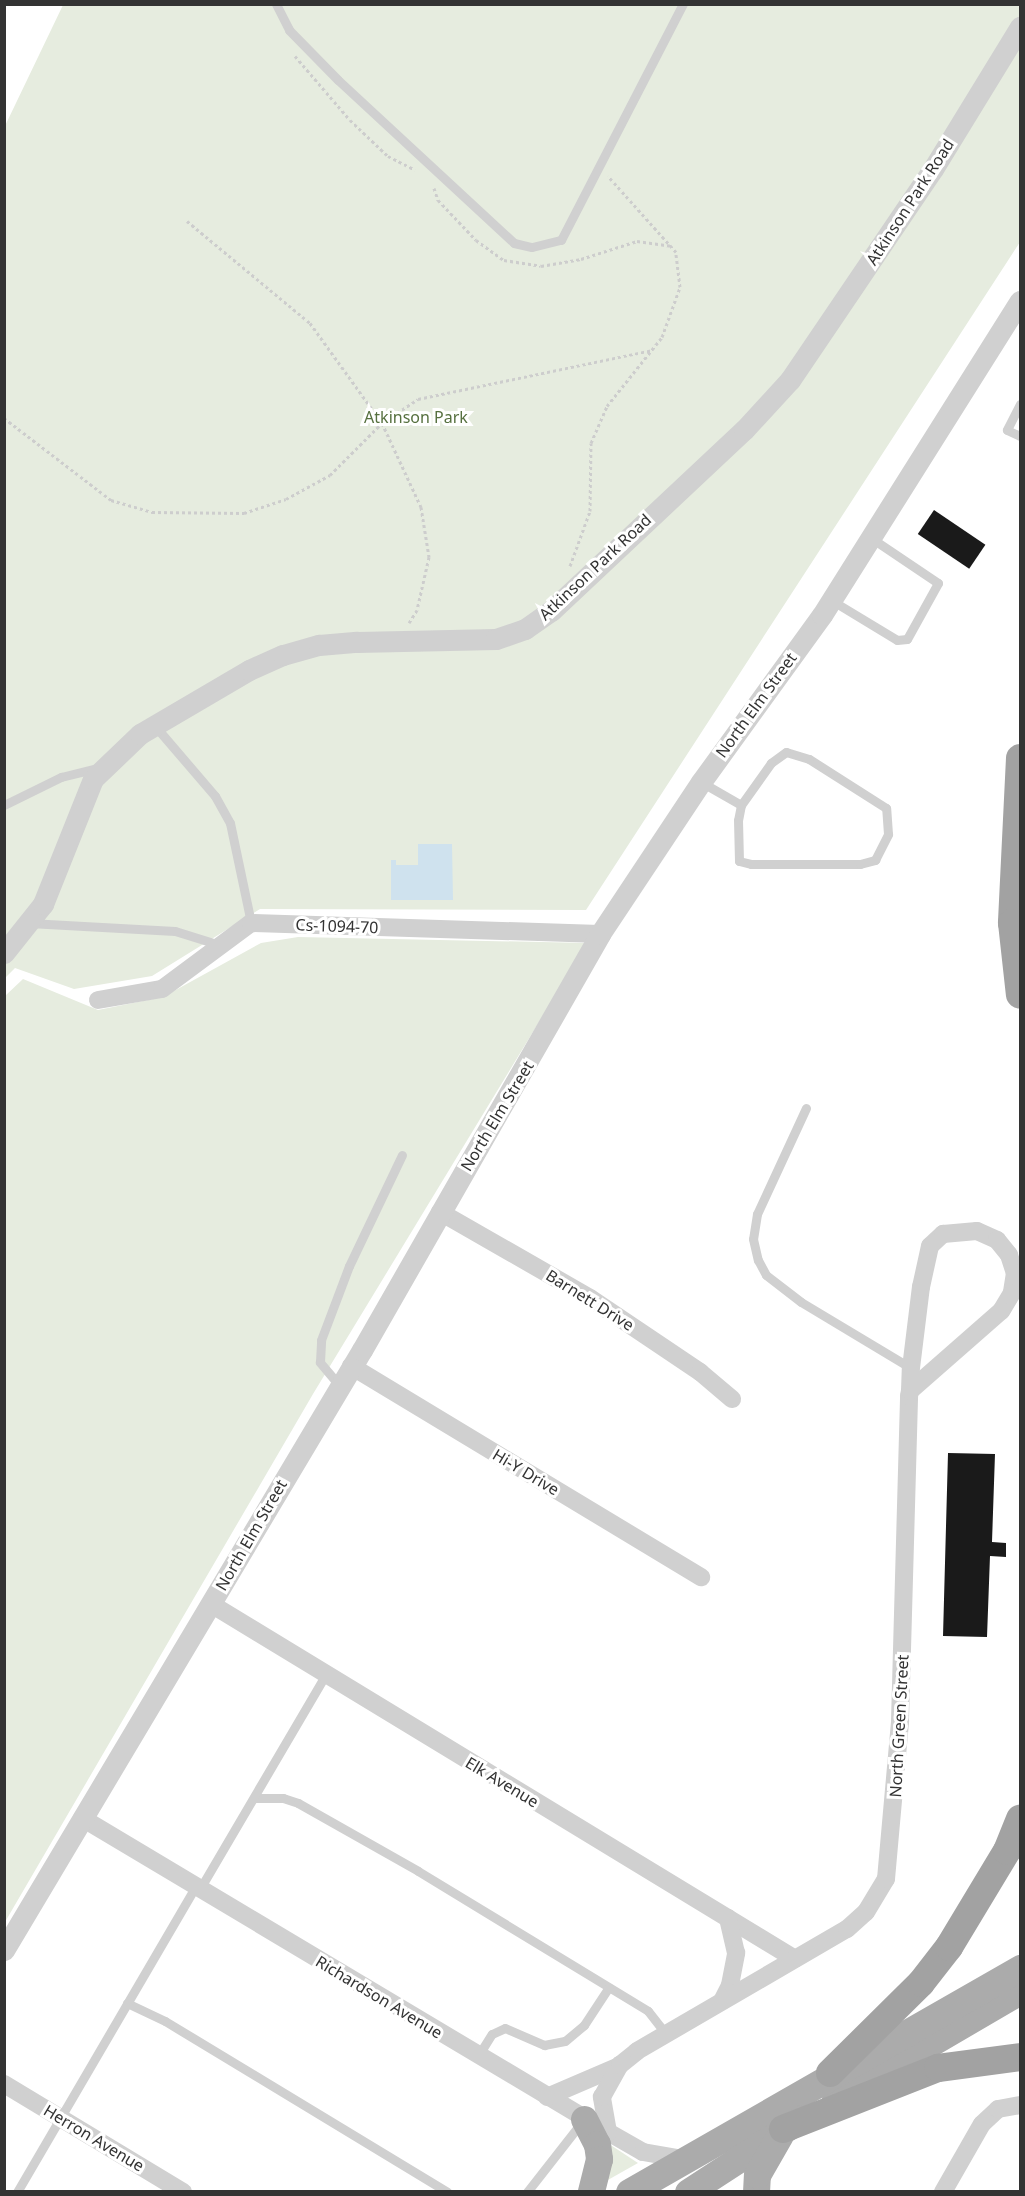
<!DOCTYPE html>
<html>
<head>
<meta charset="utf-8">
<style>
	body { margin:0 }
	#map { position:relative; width:1025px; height:2196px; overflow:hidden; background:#fff; font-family:"Noto Sans",sans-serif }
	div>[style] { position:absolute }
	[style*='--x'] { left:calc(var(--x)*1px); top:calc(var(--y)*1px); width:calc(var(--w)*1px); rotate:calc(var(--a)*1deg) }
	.green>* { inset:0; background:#e6ecdf }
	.water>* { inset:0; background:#cfe2ee }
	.building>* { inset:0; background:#1a1a1a; transform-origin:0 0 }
	.path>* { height:3px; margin-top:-1.5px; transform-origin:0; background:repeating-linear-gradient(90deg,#cdcdcd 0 3px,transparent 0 6px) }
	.service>* { height:9px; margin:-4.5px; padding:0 4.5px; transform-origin:4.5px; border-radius:4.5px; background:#d0d0d0 }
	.minor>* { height:18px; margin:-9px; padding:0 9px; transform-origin:9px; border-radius:9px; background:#d0d0d0 }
	.tertiary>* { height:21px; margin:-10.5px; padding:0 10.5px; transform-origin:10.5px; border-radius:10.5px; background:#d0d0d0 }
	.primary>* { height:27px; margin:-13.5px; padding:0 13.5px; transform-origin:13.5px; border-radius:13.5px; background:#ababab }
	.trunk>* { height:28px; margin:-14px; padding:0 14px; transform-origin:14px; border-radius:14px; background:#a2a2a2 }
	span { translate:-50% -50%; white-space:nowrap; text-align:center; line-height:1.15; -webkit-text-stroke:6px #fff; paint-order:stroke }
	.street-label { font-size:16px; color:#333 }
	.park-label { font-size:16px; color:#56703f }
	.frame { position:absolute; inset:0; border:6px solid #333; pointer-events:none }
</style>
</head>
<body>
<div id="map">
	<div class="green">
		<i style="clip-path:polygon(63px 5px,1020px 5px,1020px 242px,586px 910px,260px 909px,152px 976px,74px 989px,15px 968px,5px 978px,4px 128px)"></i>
		<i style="clip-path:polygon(298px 937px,587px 943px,313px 1394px,5px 1922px,5px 996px,23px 979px,98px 1010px,163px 997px,261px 943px)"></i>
		<i style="clip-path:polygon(603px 2140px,638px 2163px,599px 2185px)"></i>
	</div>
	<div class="water">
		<i style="clip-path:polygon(418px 844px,452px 844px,453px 900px,391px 900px,391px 860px,396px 860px,396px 865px,418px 865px)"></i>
	</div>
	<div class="building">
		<i style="left:934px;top:510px;width:62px;height:29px;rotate:34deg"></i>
		<i style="clip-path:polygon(948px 1453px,995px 1454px,992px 1542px,1006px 1543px,1006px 1557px,990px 1556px,987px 1637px,943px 1636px)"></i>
	</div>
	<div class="path">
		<i style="--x:295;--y:56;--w:84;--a:49.3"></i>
		<i style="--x:350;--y:120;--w:52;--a:43.5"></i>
		<i style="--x:388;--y:156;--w:30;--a:27"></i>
		<i style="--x:434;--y:188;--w:13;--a:72"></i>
		<i style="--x:438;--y:200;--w:55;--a:46.5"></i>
		<i style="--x:476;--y:240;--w:34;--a:36"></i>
		<i style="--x:504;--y:260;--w:37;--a:9"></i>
		<i style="--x:541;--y:266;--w:41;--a:-9.9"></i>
		<i style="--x:581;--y:259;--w:59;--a:-17.8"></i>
		<i style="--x:637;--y:241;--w:34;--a:8"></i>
		<i style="--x:187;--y:221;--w:160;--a:39.7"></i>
		<i style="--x:310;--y:323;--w:123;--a:54.2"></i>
		<i style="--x:382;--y:423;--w:93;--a:65.1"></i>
		<i style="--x:421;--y:507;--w:51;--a:80.9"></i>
		<i style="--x:429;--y:557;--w:54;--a:102.8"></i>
		<i style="--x:417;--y:610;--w:15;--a:122"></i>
		<i style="--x:4;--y:418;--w:135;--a:37.5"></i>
		<i style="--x:111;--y:500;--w:43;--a:16.3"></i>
		<i style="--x:152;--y:512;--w:92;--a:0.6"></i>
		<i style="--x:244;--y:513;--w:44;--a:-18.4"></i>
		<i style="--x:286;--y:499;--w:50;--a:-28.6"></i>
		<i style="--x:330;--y:475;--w:74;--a:-45"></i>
		<i style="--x:382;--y:423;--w:43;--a:-33.7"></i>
		<i style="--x:418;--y:399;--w:239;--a:-11.8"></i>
		<i style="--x:570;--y:566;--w:59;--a:-70"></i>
		<i style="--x:590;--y:511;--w:68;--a:-89.2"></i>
		<i style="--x:591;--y:443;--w:40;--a:-66.6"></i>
		<i style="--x:607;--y:406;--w:88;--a:-51.4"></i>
		<i style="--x:662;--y:337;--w:53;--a:-70.2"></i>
		<i style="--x:680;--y:287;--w:35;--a:-97"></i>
		<i style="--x:676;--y:252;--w:102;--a:-131.8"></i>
	</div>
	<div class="service">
		<i style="--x:276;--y:4;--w:29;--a:63"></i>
		<i style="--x:289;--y:30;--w:70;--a:45.6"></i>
		<i style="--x:338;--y:80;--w:240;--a:42.8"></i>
		<i style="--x:514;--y:243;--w:18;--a:13"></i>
		<i style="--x:532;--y:247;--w:30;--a:-14"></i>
		<i style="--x:561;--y:240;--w:266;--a:-62.7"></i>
		<i style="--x:1020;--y:404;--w:29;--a:117"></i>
		<i style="--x:1007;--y:430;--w:14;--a:25"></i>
		<i style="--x:831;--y:600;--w:77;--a:31.2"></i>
		<i style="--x:897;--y:640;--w:10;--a:-6"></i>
		<i style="--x:907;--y:639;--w:64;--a:-61"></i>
		<i style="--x:938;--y:583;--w:81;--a:-146.1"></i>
		<i style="--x:155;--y:726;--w:92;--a:49.4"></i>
		<i style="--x:215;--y:796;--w:31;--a:61"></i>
		<i style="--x:230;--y:823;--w:102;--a:78.1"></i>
		<i style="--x:701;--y:782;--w:46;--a:29.9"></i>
		<i style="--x:741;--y:805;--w:15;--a:101"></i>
		<i style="--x:738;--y:820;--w:41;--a:88.6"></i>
		<i style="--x:739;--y:861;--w:12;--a:14"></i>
		<i style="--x:751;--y:864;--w:109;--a:0"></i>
		<i style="--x:860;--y:864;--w:16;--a:-15"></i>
		<i style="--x:875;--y:860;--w:29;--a:-63"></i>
		<i style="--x:888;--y:834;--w:26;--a:-94"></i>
		<i style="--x:886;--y:808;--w:91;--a:-147.5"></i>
		<i style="--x:809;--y:759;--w:24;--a:-163"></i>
		<i style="--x:786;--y:752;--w:19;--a:144"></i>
		<i style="--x:771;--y:763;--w:52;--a:125.5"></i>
		<i style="--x:4;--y:805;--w:64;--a:-26.2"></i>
		<i style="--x:61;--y:777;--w:36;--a:-14"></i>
		<i style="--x:29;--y:923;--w:146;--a:3.1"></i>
		<i style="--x:175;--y:931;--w:47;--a:17.3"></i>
		<i style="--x:806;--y:1108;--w:117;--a:114.8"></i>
		<i style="--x:757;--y:1214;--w:25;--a:99"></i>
		<i style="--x:753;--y:1239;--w:22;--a:77"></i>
		<i style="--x:758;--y:1260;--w:17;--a:62"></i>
		<i style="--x:766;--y:1275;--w:44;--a:37.6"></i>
		<i style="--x:801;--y:1302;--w:128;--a:31"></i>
		<i style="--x:339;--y:1385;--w:30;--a:-130"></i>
		<i style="--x:320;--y:1362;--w:22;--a:-87"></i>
		<i style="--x:321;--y:1340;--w:79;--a:-69.3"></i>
		<i style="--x:349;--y:1266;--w:123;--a:-64.5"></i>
		<i style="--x:255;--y:1798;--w:28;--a:0"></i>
		<i style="--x:283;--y:1798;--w:16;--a:18"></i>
		<i style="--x:298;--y:1803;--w:138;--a:29.5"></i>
		<i style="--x:418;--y:1871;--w:269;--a:31.3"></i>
		<i style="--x:648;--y:2011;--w:29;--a:52"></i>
		<i style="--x:201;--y:1887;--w:245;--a:-59.6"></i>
		<i style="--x:127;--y:2003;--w:42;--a:25.3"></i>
		<i style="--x:165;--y:2021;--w:330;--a:31.2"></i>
		<i style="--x:478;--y:2056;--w:26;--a:-58"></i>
		<i style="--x:492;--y:2034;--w:14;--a:-25"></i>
		<i style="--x:505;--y:2028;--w:43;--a:23.6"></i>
		<i style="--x:544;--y:2045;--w:21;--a:-11"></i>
		<i style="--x:565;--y:2041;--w:25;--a:-40"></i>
		<i style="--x:584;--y:2025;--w:45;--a:-56.7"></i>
		<i style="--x:17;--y:2192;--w:357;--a:-59.7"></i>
		<i style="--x:527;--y:2192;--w:88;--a:-52"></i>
	</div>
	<div class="minor">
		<i style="--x:98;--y:1000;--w:65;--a:-9.8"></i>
		<i style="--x:162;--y:989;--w:111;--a:-36.6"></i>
		<i style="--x:251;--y:923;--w:349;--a:1.8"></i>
		<i style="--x:440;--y:1212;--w:173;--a:29.8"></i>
		<i style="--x:590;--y:1298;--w:133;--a:33.9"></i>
		<i style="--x:700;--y:1372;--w:42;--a:40.2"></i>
		<i style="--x:351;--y:1366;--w:409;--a:31.1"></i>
		<i style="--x:211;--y:1604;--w:683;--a:31.29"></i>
		<i style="--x:82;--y:1818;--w:613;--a:30.84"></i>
		<i style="--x:608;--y:2132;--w:40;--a:29.7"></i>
		<i style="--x:643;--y:2152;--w:41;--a:9.9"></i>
		<i style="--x:722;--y:2001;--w:18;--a:-63"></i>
		<i style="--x:730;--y:1985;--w:33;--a:-79"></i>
		<i style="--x:736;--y:1953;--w:36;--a:-103"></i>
		<i style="--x:4;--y:2084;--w:209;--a:31.1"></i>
		<i style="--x:547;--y:2097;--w:78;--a:-23.3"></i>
		<i style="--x:608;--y:2132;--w:36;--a:-100"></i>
		<i style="--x:602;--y:2097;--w:37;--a:-61"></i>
		<i style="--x:620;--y:2065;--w:22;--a:-39"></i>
		<i style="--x:637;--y:2051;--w:243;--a:-30.2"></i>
		<i style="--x:847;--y:1929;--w:25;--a:-42"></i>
		<i style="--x:866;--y:1912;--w:39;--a:-59"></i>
		<i style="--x:886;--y:1879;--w:159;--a:-84.9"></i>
		<i style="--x:900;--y:1721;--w:325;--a:-88.4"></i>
		<i style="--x:909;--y:1396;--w:5;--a:-79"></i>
		<i style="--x:910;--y:1391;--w:23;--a:-88"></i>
		<i style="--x:911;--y:1368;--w:82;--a:-83"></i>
		<i style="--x:921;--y:1287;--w:42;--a:-77.6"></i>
		<i style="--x:930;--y:1246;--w:18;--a:-43"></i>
		<i style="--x:943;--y:1234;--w:34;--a:-5"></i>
		<i style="--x:977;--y:1231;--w:22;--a:24"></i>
		<i style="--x:997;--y:1240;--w:19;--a:51"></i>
		<i style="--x:1009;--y:1255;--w:19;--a:72"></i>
		<i style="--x:1015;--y:1273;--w:20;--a:99"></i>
		<i style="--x:1012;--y:1293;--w:21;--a:121"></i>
		<i style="--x:1001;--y:1311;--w:121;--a:138.7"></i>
		<i style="--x:943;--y:2192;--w:78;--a:-60.2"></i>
		<i style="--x:982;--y:2124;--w:22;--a:-43"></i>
		<i style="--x:998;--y:2109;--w:22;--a:-10"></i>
	</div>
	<div class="tertiary">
		<i style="--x:4;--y:953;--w:63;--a:-51.5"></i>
		<i style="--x:43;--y:904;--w:135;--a:-68.2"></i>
		<i style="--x:93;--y:779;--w:65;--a:-43.8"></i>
		<i style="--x:140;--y:734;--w:126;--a:-30.4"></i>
		<i style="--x:249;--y:670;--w:37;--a:-24"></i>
		<i style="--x:283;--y:655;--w:37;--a:-16"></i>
		<i style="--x:319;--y:645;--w:38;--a:-5"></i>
		<i style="--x:357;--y:642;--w:139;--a:-1.2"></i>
		<i style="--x:496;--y:639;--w:31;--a:-19"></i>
		<i style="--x:525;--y:629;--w:32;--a:-35"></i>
		<i style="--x:551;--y:611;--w:265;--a:-43.2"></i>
		<i style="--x:744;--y:430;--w:68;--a:-47.4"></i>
		<i style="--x:790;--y:380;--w:255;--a:-55.9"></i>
		<i style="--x:933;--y:169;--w:167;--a:-58.5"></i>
		<i style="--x:4;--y:1950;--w:699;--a:-59.18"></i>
		<i style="--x:362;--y:1350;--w:479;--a:-60.2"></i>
		<i style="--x:600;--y:934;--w:182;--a:-56.4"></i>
		<i style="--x:701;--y:782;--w:206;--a:-54.1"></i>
		<i style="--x:822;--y:615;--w:371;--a:-57.8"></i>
	</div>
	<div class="primary">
		<i style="--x:835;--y:2099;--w:214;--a:-30.3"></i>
		<i style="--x:584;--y:2119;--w:28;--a:63"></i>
		<i style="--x:597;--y:2144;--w:15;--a:82"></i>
		<i style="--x:599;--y:2159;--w:34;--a:104"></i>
		<i style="--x:629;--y:2192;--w:451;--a:-29.8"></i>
		<i style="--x:688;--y:2192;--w:136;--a:-33"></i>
		<i style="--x:756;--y:2192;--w:17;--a:-87"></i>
		<i style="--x:757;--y:2175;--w:46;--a:-60.1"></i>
	</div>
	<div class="trunk">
		<i style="--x:1020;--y:758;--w:165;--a:92.8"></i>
		<i style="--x:1012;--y:923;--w:72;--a:83.7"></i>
		<i style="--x:830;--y:2073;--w:128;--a:-44.7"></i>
		<i style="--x:921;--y:1983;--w:46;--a:-52.1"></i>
		<i style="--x:949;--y:1947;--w:112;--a:-58.9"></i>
		<i style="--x:1007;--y:1851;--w:35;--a:-68"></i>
		<i style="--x:783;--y:2129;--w:167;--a:-21.5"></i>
		<i style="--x:938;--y:2068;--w:83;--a:-7.6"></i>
	</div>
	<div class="street-label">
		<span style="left:910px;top:202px;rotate:-57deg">Atkinson Park Road</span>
		<span style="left:595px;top:567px;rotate:-43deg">Atkinson Park Road</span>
		<span style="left:756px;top:705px;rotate:-54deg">North Elm Street</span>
		<span style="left:337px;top:926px;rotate:2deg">Cs-1094-70</span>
		<span style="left:497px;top:1116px;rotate:-59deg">North Elm Street</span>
		<span style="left:590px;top:1300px;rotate:32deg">Barnett Drive</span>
		<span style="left:526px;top:1472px;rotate:31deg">Hi-Y Drive</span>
		<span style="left:251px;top:1535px;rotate:-60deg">North Elm Street</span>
		<span style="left:899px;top:1726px;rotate:-87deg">North Green Street</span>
		<span style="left:502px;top:1782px;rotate:31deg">Elk Avenue</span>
		<span style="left:379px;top:1997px;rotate:31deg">Richardson Avenue</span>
		<span style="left:94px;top:2138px;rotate:31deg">Herron Avenue</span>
	</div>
	<div class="park-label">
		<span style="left:416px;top:417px">Atkinson Park</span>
	</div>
	<div class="frame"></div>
</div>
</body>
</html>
